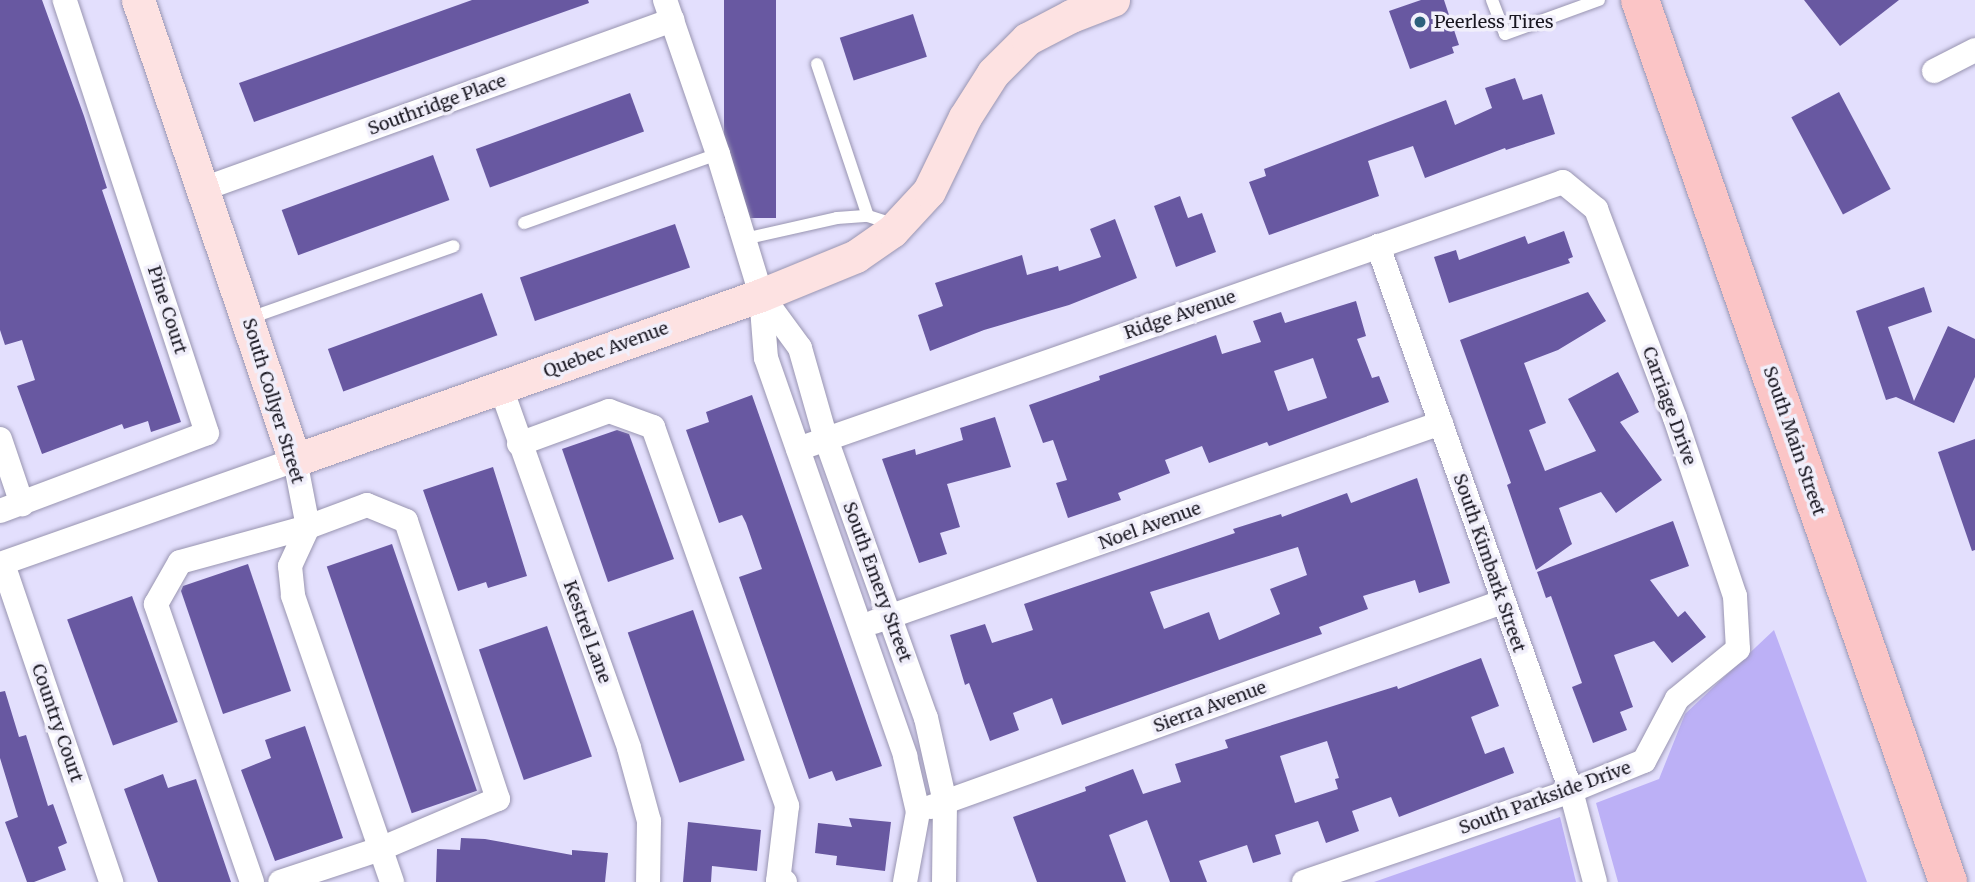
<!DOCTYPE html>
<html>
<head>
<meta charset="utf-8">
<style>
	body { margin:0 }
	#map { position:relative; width:1975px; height:882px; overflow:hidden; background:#e3dffd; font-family:Merriweather,serif }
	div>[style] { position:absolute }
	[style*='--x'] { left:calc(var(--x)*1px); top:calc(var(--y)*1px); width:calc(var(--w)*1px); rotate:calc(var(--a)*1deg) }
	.green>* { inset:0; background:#bcb0f6 }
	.building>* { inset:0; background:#6858a1; transform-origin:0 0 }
	.roads { filter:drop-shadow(0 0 2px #9995b1) drop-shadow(0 0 2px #9995b1) }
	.lane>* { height:12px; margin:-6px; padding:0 6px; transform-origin:6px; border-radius:6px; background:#fff }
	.street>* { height:24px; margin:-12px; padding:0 12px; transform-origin:12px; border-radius:12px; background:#fff }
	.secondary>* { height:33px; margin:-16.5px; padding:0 16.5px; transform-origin:16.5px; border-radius:16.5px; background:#fde2e2 }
	.primary>* { height:38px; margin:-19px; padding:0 19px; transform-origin:19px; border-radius:19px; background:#fbc5c6 }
	.dots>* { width:19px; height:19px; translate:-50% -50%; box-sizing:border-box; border:4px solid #f1effb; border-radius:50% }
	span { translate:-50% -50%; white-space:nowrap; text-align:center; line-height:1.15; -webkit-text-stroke:7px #f1effb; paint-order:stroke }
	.poi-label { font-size:18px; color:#191721 }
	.left { translate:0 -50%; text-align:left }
	.street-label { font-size:18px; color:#191721 }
</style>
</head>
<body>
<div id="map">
	<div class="green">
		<i style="clip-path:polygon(1774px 630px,1867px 882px,1618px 882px,1596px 803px,1659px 779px,1685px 714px)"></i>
		<i style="clip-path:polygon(1560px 817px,1576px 882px,1374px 882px)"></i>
	</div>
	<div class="building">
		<i style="clip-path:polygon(0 0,42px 0,84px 116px,107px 188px,102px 190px,181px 422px,151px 432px,148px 421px,124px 429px,122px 424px,42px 454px,17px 386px,35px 380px,22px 340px,5px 345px,0 330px)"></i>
		<i style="clip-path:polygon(472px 0,588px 0,589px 3px,254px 122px,239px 83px)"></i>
		<i style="left:724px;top:0;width:52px;height:218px"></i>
		<i style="clip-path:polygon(1421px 0,1444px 0,1459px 45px,1452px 47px,1454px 53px,1410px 69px,1389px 11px)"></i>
		<i style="clip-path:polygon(1804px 0,1899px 0,1840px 46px)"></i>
		<i style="left:913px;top:14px;width:45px;height:77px;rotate:72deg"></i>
		<i style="clip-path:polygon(1515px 78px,1523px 100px,1542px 94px,1555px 134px,1506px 150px,1505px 148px,1425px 178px,1413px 146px,1368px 161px,1379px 196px,1269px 235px,1249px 182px,1266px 176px,1264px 169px,1446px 100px,1455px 125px,1492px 108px,1485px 88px)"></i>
		<i style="left:1839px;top:92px;width:110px;height:54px;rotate:62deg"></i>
		<i style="left:630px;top:93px;width:41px;height:164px;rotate:70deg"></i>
		<i style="left:433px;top:155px;width:48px;height:161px;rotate:70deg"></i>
		<i style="clip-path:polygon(1180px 196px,1188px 218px,1202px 213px,1216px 252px,1176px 267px,1154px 206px)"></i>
		<i style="clip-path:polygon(1115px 219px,1137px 278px,1069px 305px,984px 330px,930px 351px,918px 315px,943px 306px,935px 283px,1022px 255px,1027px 275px,1058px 266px,1059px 271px,1101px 257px,1090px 229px)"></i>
		<i style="left:675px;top:224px;width:46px;height:164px;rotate:71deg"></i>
		<i style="clip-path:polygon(1564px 231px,1573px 257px,1568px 259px,1570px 263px,1449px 303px,1434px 257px,1456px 250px,1459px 260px,1525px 236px,1528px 244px)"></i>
		<i style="clip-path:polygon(1924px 287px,1932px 312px,1888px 327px,1914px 401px,1948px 326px,1975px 339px,1975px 377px,1954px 423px,1896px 397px,1886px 400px,1856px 311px)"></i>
		<i style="clip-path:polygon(1588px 292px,1606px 321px,1558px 350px,1524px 363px,1546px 423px,1529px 430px,1545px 471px,1596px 451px,1568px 399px,1618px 372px,1639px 412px,1620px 422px,1662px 480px,1616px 513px,1601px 492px,1559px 508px,1572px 544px,1536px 570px,1507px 485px,1511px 483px,1460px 340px)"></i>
		<i style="left:482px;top:293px;width:45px;height:164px;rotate:70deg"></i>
		<i style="clip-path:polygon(evenodd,1356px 301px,1366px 336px,1357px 339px,1372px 378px,1379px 376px,1389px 402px,1269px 446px,1267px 442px,1209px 463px,1202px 446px,1165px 460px,1170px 473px,1118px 493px,1121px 500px,1068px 518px,1056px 483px,1067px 480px,1053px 440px,1043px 443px,1029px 405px,1100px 380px,1099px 376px,1216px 335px,1222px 354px,1261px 342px,1253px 321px,1281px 312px,1285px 323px,1356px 301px,1313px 358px,1327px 398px,1288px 411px,1274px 371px,1313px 358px)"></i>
		<i style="clip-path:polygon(752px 395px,882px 766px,836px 781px,832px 771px,809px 779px,739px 577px,762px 569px,746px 523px,742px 515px,719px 523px,686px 430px,709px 422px,706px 412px)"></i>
		<i style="clip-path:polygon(995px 417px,1011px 467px,947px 484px,960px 527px,940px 533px,947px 554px,919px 563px,882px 459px,915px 449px,916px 455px,963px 440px,960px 428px)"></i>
		<i style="clip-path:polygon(617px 430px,629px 434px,674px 559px,608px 582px,562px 449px)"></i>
		<i style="clip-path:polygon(1975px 439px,1975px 550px,1972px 551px,1938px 452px)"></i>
		<i style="clip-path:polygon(493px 467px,527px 576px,488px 588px,486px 582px,458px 591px,423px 490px)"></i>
		<i style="clip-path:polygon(evenodd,1417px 478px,1450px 583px,1419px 593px,1415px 580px,1363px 596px,1368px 609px,1319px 627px,1322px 634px,1062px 725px,1052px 698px,1013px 713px,1019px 730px,990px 741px,969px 683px,965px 685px,950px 635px,985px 624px,992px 643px,1033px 630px,1024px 604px,1235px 533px,1233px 529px,1281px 514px,1282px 517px,1347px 493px,1351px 503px,1417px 478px,1298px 547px,1307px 575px,1270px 589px,1280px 614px,1219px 640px,1209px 612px,1164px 629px,1150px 592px,1298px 547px)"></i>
		<i style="clip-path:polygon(1673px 521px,1689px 566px,1650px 580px,1678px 617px,1685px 611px,1706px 637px,1672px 663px,1654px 641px,1614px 655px,1633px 707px,1620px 712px,1627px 730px,1593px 743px,1572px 687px,1582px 683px,1551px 596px,1546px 598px,1537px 572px)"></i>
		<i style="left:392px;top:544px;width:261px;height:69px;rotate:71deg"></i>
		<i style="clip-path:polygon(248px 564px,291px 691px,223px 714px,181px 591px,183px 586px)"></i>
		<i style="left:132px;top:596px;width:134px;height:69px;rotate:70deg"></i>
		<i style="left:693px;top:610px;width:159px;height:69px;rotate:71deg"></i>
		<i style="left:547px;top:626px;width:138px;height:72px;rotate:71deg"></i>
		<i style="clip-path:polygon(evenodd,1481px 658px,1499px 706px,1471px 717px,1485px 754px,1504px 747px,1514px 773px,1399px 817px,1391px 797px,1352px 811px,1359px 831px,1326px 843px,1318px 821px,1275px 835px,1281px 854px,1253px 863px,1247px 845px,1199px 861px,1207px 882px,1170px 882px,1147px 820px,1109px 835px,1126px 882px,1037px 882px,1013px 817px,1086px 791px,1085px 787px,1133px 769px,1143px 794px,1181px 782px,1175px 764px,1228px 748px,1225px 740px,1397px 686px,1398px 689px,1481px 658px,1327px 741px,1339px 778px,1335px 779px,1338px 789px,1295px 803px,1280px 756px,1327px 741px)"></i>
		<i style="clip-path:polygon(5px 691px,19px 737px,26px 735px,48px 806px,53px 804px,67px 843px,58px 847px,66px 870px,34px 882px,27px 882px,5px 822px,18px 817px,0 758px,0 692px)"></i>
		<i style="clip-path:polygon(305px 726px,343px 838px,275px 861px,241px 770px,271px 758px,265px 740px)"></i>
		<i style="clip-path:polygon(163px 774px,168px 788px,196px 779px,231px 882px,158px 882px,124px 789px)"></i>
		<i style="clip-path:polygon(849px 818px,891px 822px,885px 871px,836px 865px,837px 856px,815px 853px,818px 823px,852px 827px)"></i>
		<i style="clip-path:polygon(688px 822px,761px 830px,757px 871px,712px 866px,711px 882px,683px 882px)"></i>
		<i style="clip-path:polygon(461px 838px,485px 839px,572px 855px,572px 850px,608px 853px,605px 882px,436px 882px,437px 849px,460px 850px)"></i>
	</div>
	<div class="roads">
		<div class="lane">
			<i style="--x:1492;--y:0;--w:36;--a:69"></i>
			<i style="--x:1505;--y:34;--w:100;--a:-19.9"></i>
			<i style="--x:817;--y:64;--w:160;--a:71.5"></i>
			<i style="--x:524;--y:223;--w:206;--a:-19.6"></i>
			<i style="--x:744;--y:239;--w:95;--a:-12.7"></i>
			<i style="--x:837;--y:218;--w:31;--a:-4"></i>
			<i style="--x:868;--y:216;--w:26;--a:18"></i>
			<i style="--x:247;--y:319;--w:219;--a:-19.4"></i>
		</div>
		<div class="street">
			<i style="--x:665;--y:0;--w:163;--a:71"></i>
			<i style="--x:718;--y:154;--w:147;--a:73"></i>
			<i style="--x:761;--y:295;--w:63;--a:85.5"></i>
			<i style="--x:766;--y:358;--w:422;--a:70.7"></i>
			<i style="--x:905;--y:756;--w:57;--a:76.9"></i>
			<i style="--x:918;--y:812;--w:71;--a:100.5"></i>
			<i style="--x:1934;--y:71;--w:46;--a:-27.1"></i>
			<i style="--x:203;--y:189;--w:499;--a:-19.8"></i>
			<i style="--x:1378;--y:246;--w:578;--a:70.5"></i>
			<i style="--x:1571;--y:791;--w:94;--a:75.2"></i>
			<i style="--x:762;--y:296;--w:64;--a:53.8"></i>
			<i style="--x:800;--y:348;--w:95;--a:74.1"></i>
			<i style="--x:826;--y:439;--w:296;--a:70.3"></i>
			<i style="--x:926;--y:718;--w:86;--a:77.3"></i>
			<i style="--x:945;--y:802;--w:80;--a:90.7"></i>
			<i style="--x:501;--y:388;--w:382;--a:70.4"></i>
			<i style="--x:629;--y:748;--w:76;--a:74.7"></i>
			<i style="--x:649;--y:821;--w:61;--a:90.9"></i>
			<i style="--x:0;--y:439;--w:69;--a:71.3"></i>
			<i style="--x:519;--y:444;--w:96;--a:-20.1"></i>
			<i style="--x:609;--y:411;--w:47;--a:20"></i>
			<i style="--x:653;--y:427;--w:402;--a:70.5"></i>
			<i style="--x:787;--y:806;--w:76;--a:96.8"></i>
			<i style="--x:778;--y:881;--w:7;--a:8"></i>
			<i style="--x:798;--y:449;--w:810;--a:-19.24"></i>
			<i style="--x:1563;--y:182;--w:43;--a:39.3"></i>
			<i style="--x:1596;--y:209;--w:223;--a:69.3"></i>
			<i style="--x:1675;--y:418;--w:188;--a:71.4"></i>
			<i style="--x:1735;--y:596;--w:53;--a:86.8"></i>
			<i style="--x:1738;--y:649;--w:79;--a:140.7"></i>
			<i style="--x:1677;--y:699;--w:70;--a:118"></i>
			<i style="--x:1644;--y:761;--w:79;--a:157.7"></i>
			<i style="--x:1571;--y:791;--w:282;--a:161.2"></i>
			<i style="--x:0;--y:511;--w:221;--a:-20.6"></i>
			<i style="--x:207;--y:433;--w:456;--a:-108.2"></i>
			<i style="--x:0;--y:564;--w:313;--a:-19.4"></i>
			<i style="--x:295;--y:460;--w:68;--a:79"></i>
			<i style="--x:308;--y:527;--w:43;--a:114.8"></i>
			<i style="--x:290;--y:566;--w:30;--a:84"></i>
			<i style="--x:293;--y:596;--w:303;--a:70.9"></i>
			<i style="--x:3;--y:564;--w:336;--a:71.2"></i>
			<i style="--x:874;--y:622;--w:601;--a:-19.34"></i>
			<i style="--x:931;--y:807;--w:607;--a:-19.75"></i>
			<i style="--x:252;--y:882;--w:294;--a:-109.1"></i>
			<i style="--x:156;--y:604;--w:48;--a:-60.3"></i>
			<i style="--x:180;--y:562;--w:133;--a:-15.3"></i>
			<i style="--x:308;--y:527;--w:63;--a:-20.4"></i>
			<i style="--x:367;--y:505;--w:42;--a:22.3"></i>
			<i style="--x:406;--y:521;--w:293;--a:71.7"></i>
			<i style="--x:498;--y:799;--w:128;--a:157"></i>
			<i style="--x:380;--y:849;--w:105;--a:161.7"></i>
		</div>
		<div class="secondary">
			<i style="--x:138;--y:0;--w:486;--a:71.2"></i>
			<i style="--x:295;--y:460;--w:494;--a:-19.5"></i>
			<i style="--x:761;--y:295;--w:103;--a:-22.3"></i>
			<i style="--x:856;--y:256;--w:44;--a:-34.8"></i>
			<i style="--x:892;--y:231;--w:54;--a:-47.2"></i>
			<i style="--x:929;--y:191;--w:82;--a:-64.1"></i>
			<i style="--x:965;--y:117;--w:52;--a:-57.5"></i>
			<i style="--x:993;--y:73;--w:48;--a:-45"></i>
			<i style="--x:1027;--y:39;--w:50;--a:-27.6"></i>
			<i style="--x:1071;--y:16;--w:45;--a:-20.9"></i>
		</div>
		<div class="primary">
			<i style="--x:1640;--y:0;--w:934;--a:70.75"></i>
		</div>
	</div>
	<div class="dots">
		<i style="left:1420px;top:22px;background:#2d5f7c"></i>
	</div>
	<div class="poi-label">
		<span class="left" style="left:1434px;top:22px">Peerless Tires</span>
	</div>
	<div class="street-label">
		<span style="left:437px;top:105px;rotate:-20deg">Southridge Place</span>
		<span style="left:167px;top:310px;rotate:72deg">Pine Court</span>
		<span style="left:1180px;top:315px;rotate:-19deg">Ridge Avenue</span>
		<span style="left:606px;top:350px;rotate:-20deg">Quebec Avenue</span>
		<span style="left:273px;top:401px;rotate:73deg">South Collyer Street</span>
		<span style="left:1669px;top:406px;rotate:70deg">Carriage Drive</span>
		<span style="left:1794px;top:441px;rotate:71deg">South Main Street</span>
		<span style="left:1150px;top:526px;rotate:-20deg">Noel Avenue</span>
		<span style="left:1489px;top:563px;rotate:71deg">South Kimbark Street</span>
		<span style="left:877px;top:582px;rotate:70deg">South Emery Street</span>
		<span style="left:587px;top:632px;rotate:70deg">Kestrel Lane</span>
		<span style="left:1210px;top:707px;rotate:-20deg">Sierra Avenue</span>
		<span style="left:57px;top:723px;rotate:71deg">Country Court</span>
		<span style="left:1545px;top:798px;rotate:-20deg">South Parkside Drive</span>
	</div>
</div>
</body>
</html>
